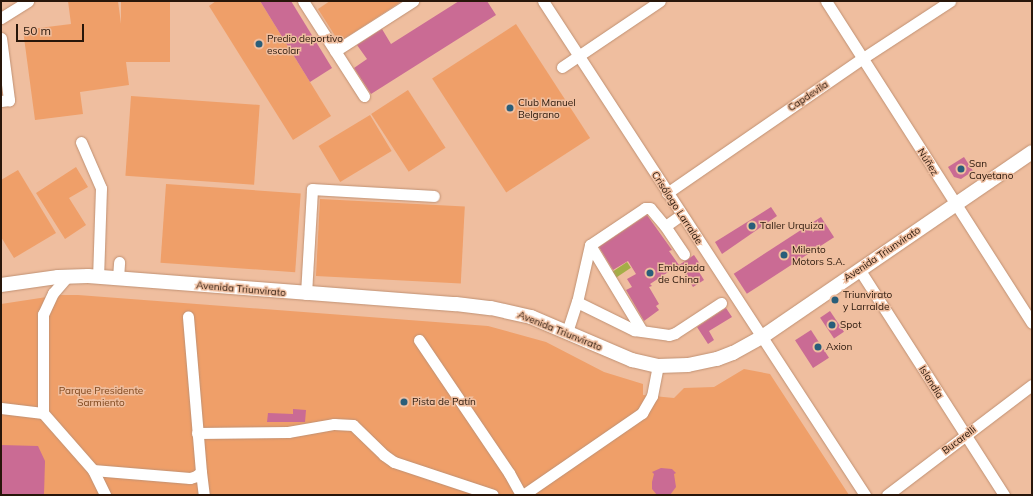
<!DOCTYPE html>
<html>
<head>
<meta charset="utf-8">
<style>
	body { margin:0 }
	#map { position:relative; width:1033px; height:496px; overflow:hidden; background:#efbe9f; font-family:Mulish,sans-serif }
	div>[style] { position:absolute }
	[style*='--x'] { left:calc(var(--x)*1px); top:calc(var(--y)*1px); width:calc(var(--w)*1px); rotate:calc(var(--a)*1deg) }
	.green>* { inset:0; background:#ef9f69; transform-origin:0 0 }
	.water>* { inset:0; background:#a4ae47; transform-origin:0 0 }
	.building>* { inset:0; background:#ca6b94; transform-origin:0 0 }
	.roads { filter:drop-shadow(0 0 1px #c09173) drop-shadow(0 0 1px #c09173) }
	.minor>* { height:11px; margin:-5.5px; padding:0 5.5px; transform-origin:5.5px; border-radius:5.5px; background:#fff }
	.major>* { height:14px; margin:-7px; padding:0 7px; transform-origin:7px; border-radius:7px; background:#fff }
	.dots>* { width:11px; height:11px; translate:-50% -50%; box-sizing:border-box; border:2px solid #efbe9f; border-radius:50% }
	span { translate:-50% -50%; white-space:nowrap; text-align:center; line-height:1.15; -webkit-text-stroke:3px #efbe9f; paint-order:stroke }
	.poi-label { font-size:10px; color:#28160a }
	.left { translate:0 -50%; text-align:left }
	.street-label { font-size:10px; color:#28160a }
	.park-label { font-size:10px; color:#7c4419 }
	.frame { position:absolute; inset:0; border:2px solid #28160a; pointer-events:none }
	.scale { position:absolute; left:16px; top:24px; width:68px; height:18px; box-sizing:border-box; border:2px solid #28160a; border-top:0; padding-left:5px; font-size:12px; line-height:14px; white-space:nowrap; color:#28160a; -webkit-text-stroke:3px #efbe9f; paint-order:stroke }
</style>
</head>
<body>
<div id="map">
	<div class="green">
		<i style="clip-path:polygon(68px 1px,118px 1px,129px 85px,80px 92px,83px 114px,35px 120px,23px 30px,71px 24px)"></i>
		<i style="left:121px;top:1px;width:49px;height:61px"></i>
		<i style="clip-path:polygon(216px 1px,260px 1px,331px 116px,293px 140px,209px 6px)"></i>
		<i style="clip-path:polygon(330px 1px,402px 1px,339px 42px,318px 9px)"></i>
		<i style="left:516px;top:24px;width:136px;height:100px;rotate:57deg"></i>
		<i style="left:408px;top:90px;width:69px;height:44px;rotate:57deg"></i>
		<i style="left:131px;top:96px;width:129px;height:80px;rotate:4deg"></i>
		<i style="left:370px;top:115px;width:42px;height:60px;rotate:59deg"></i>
		<i style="clip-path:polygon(76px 167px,88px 187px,69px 198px,86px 225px,65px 239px,36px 193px)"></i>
		<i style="clip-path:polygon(18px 170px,56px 233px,14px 258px,1px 237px,1px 180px)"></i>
		<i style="left:166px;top:184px;width:135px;height:79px;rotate:4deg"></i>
		<i style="left:320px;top:199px;width:145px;height:77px;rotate:3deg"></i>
		<i style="clip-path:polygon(60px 295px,78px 295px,488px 326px,546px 342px,604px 372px,643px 384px,643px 395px,674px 398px,684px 388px,714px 387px,744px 369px,770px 374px,849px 495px,1px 495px,1px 304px)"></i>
	</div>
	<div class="water">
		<i style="left:627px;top:262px;width:7px;height:18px;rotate:56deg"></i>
	</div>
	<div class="building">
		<i style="clip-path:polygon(260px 1px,291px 1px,332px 68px,310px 82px)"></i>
		<i style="clip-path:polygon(459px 1px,487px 1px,496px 15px,371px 94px,354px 68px,367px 59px,357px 45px,382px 29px,391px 44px)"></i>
		<i style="clip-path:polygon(964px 157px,973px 171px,961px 179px,954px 177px,948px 167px)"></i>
		<i style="clip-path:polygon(771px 207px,777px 216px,722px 254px,715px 242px)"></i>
		<i style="clip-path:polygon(647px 215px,672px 250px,669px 251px,679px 265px,650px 284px,652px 286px,649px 287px,659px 304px,656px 306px,659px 310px,644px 321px,626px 290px,632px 287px,627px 279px,636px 274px,628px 261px,613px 270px,599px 247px)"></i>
		<i style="left:821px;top:217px;width:24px;height:104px;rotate:57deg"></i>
		<i style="clip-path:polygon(694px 255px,700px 264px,696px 267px,704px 280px,693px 287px,679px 265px)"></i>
		<i style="clip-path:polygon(726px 308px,732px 317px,709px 331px,714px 340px,708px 344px,697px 327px)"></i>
		<i style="left:830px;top:311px;width:25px;height:12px;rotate:56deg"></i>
		<i style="left:811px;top:330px;width:33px;height:19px;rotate:57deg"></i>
		<i style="clip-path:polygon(293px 409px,306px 410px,305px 422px,267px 422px,268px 413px,293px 414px)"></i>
		<i style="clip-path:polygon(1px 445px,38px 446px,45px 461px,44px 495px,1px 495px)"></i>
		<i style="clip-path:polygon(661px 468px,672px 469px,676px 473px,674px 474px,676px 487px,670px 495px,657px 495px,652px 489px,652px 482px,654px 474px,652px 472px)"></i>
	</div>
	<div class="roads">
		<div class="minor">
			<i style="--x:303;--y:1;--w:113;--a:57.3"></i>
			<i style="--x:543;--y:1;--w:590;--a:56.9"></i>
			<i style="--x:826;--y:1;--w:382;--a:57.4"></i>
			<i style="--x:1;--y:18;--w:32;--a:-32"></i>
			<i style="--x:1;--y:38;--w:63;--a:82.6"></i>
			<i style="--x:9;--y:100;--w:8;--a:173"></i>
			<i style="--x:335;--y:51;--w:93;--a:-32.7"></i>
			<i style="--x:562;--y:67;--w:118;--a:-34"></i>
			<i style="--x:81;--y:142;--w:50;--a:66.5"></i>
			<i style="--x:101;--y:188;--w:89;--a:91.9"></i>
			<i style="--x:667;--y:193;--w:238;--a:-34.6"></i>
			<i style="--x:863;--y:58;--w:104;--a:-33.2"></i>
			<i style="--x:681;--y:215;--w:19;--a:145"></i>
			<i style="--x:665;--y:226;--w:23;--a:-130"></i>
			<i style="--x:650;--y:208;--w:5;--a:180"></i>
			<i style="--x:645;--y:208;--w:66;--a:146.1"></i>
			<i style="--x:590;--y:245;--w:58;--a:102.8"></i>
			<i style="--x:577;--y:302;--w:64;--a:26.2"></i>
			<i style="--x:634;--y:330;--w:35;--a:8"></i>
			<i style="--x:669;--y:335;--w:6;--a:-18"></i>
			<i style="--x:675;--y:333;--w:55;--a:-33.1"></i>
			<i style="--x:665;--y:226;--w:34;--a:56"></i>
			<i style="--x:590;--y:245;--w:100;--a:58.8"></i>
			<i style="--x:859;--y:269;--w:269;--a:57.3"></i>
			<i style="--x:67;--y:277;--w:21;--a:131"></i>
			<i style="--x:53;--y:293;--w:23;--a:115"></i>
			<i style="--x:43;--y:314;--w:99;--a:90"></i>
			<i style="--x:43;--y:413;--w:76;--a:48.7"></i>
			<i style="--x:93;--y:470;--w:28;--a:64"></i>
			<i style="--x:118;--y:278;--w:16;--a:-86"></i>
			<i style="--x:306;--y:294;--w:105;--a:-86.7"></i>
			<i style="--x:312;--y:189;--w:122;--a:3.3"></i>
			<i style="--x:567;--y:332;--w:32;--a:-72"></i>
			<i style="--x:419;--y:340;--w:161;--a:55.9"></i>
			<i style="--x:509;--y:473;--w:25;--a:61"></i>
			<i style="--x:1;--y:408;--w:42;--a:6.8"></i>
			<i style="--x:197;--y:433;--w:91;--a:-0.6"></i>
			<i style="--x:288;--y:432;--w:47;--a:-9.9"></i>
			<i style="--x:334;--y:424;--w:19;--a:3"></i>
			<i style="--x:353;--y:425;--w:43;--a:44.1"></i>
			<i style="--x:384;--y:455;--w:12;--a:35"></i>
			<i style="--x:394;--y:462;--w:104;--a:18.4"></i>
			<i style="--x:93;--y:470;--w:97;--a:4.7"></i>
			<i style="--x:190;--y:478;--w:6;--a:-18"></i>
			<i style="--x:196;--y:476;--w:6;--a:-39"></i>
			<i style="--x:201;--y:472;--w:156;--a:-94.8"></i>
			<i style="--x:201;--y:472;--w:23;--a:83"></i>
			<i style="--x:523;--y:495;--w:145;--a:-34.6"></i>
			<i style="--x:642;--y:413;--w:20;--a:-60"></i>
			<i style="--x:652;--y:396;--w:31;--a:-79"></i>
			<i style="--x:887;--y:495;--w:182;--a:-37.2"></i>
		</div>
		<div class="major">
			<i style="--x:1;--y:285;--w:58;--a:-8"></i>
			<i style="--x:58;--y:277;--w:30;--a:-2"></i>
			<i style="--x:88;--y:276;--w:369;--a:4.4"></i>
			<i style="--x:456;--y:304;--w:35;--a:7"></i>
			<i style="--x:491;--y:308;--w:41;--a:12.7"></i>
			<i style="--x:531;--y:317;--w:110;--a:23.1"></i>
			<i style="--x:632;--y:360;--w:27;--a:13"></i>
			<i style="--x:658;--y:366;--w:30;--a:-2"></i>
			<i style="--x:688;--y:365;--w:30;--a:-12"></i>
			<i style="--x:717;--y:359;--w:17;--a:-21"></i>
			<i style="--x:733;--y:353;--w:33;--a:-29"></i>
			<i style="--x:762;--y:337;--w:327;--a:-34.4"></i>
		</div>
	</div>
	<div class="dots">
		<i style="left:259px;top:44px;background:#295e7a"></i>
		<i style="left:510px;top:108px;background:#295e7a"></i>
		<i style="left:961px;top:169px;background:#295e7a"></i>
		<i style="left:752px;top:226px;background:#295e7a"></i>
		<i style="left:784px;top:255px;background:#295e7a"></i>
		<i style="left:650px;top:273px;background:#295e7a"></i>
		<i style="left:835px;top:300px;background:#295e7a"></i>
		<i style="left:832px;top:325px;background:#295e7a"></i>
		<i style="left:818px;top:347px;background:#295e7a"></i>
		<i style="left:404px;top:402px;background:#295e7a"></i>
	</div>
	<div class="poi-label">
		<span class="left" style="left:267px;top:44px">Predio deportivo<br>escolar</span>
		<span class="left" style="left:518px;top:108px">Club Manuel<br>Belgrano</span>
		<span class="left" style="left:969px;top:169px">San<br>Cayetano</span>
		<span class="left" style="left:760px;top:226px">Taller Urquiza</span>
		<span class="left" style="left:792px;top:255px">Milento<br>Motors S.A.</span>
		<span class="left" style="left:658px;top:273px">Embajada<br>de China</span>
		<span class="left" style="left:843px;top:300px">Triunvirato<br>y Larralde</span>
		<span class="left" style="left:840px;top:325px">Spot</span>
		<span class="left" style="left:826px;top:347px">Axion</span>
		<span class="left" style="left:412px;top:402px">Pista de Patín</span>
	</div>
	<div class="street-label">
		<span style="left:808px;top:96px;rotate:-34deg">Capdevila</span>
		<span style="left:928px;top:162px;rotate:58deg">Núñez</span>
		<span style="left:677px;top:208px;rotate:57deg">Crisólogo Larralde</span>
		<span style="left:882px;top:254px;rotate:-34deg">Avenida Triunvirato</span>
		<span style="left:241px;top:289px;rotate:5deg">Avenida Triunvirato</span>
		<span style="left:560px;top:331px;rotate:22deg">Avenida Triunvirato</span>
		<span style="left:931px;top:382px;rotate:58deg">Islandia</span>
		<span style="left:959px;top:440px;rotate:-37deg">Bucarelli</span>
	</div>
	<div class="park-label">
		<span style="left:101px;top:396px">Parque Presidente<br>Sarmiento</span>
	</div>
	<div class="frame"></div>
	<div class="scale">50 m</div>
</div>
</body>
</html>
